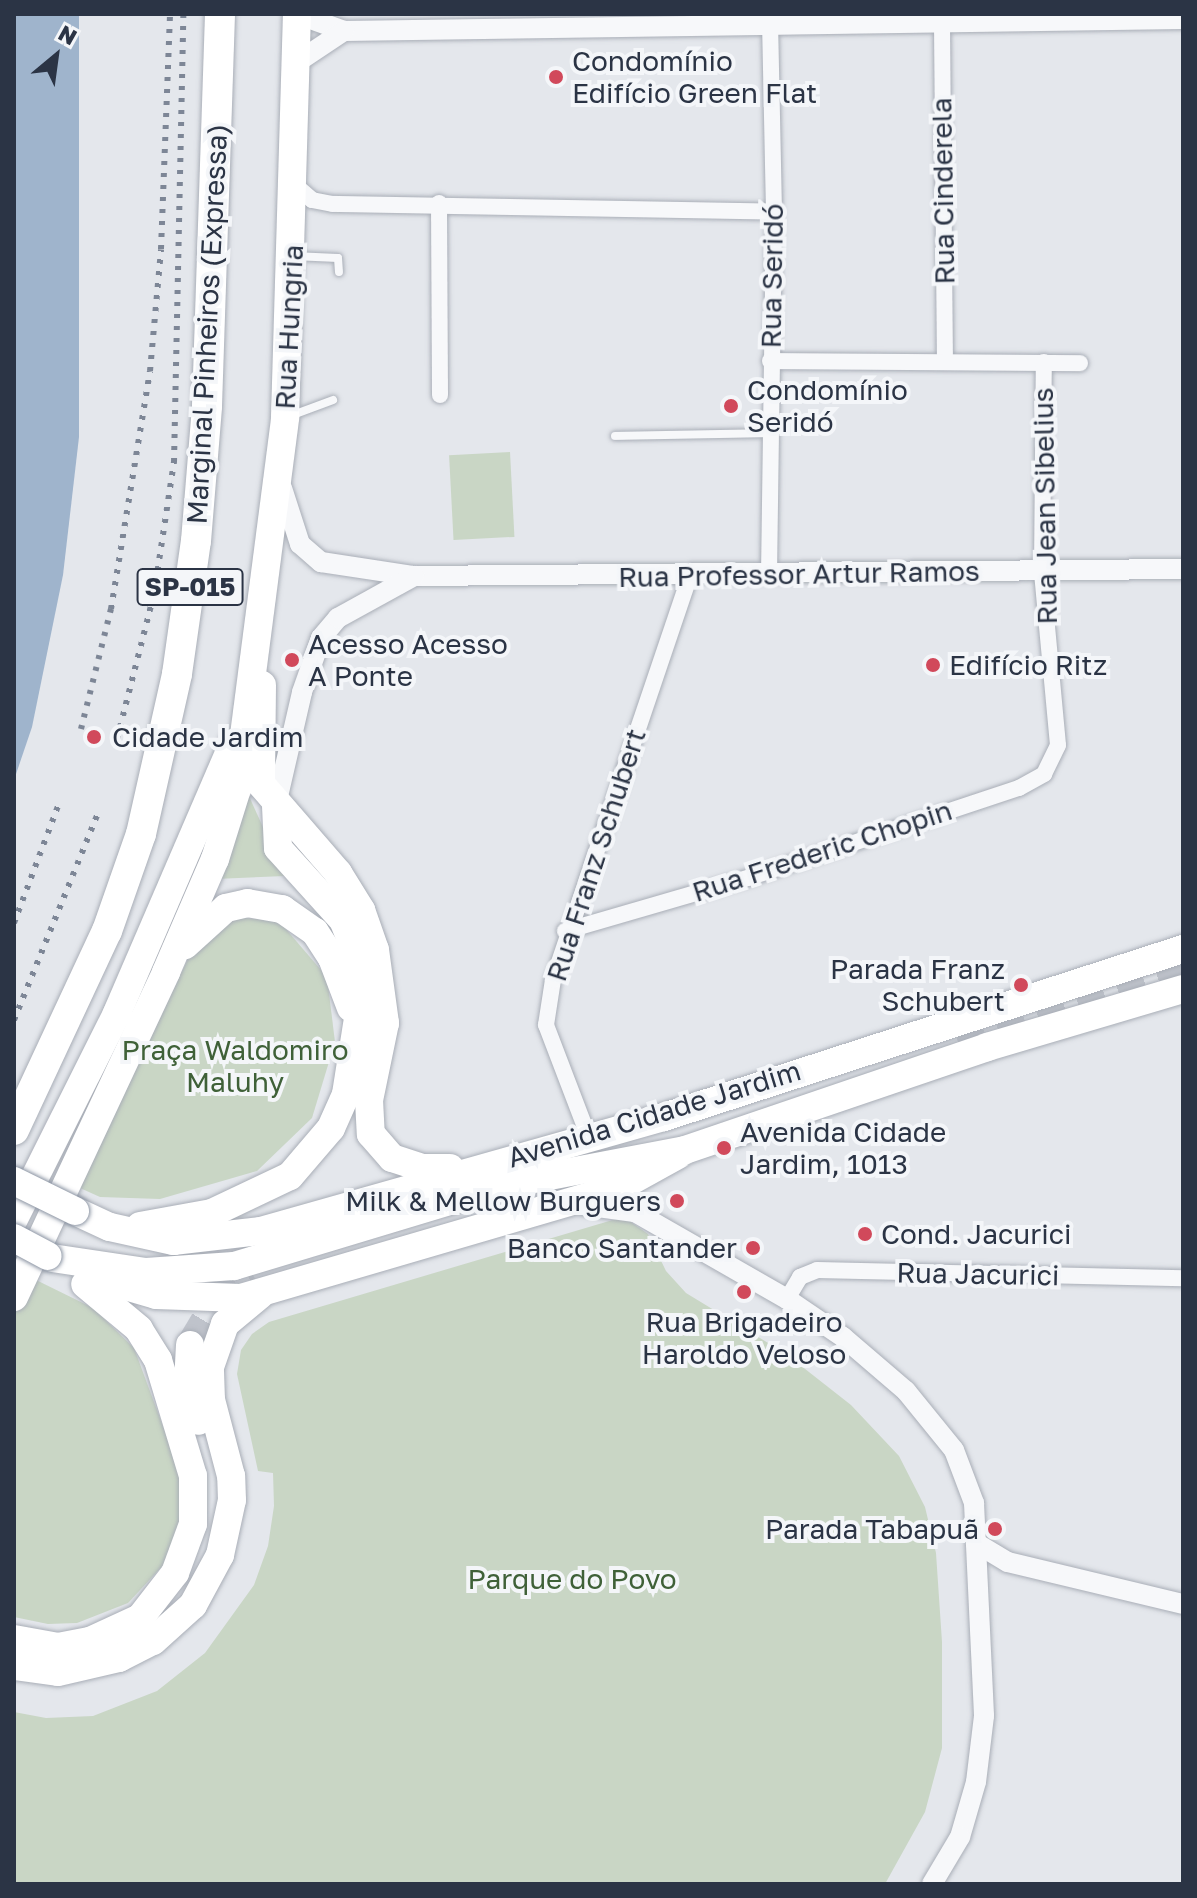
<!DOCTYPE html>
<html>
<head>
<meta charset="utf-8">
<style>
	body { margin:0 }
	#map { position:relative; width:1197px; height:1898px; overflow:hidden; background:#e4e7ec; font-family:"Golos Text",sans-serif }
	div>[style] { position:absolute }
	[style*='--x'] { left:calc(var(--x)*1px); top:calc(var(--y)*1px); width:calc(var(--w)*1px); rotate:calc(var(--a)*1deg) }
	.green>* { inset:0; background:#c9d6c5; transform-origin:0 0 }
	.water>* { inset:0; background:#9fb4cc }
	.trunk-tunnel>* { height:28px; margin-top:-14px; transform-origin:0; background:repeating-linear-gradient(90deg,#bfc3cb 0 28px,transparent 0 42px) }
	.roads { filter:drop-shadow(0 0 2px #a9aeb7) drop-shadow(0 0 2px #a9aeb7) }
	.service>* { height:8px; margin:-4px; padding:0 4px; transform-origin:4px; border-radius:4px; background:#f7f8fa }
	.minor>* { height:16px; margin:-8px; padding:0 8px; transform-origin:8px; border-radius:8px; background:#f7f8fa }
	.tertiary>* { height:20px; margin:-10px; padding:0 10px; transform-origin:10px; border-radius:10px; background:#f7f8fa }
	.trunk>* { height:28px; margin:-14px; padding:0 14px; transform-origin:14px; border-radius:14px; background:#fff }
	.motorway>* { height:30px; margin:-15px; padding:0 15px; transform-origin:15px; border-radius:15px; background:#fff }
	.rail>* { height:6px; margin-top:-3px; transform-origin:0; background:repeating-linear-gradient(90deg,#7d8696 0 4px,transparent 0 12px) }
	.bridges { filter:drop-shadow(0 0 2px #8b94a3) drop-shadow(0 0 2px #8b94a3) }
	.trunk-bridge>* { height:28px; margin:-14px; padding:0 14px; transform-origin:14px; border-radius:14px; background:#fff }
	.dots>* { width:22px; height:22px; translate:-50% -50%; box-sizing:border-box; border:4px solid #f4f6f9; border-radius:50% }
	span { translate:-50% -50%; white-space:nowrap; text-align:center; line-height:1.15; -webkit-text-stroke:8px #f4f6f9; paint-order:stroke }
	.shield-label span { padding:2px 6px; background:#f4f6f9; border:2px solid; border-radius:6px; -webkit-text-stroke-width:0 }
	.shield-label { font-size:26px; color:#2b3445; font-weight:700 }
	.poi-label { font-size:28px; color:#2b3445 }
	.left { translate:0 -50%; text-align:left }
	.right { translate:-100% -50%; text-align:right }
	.street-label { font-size:28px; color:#2b3445 }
	.park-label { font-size:28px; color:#3f6138 }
	.frame { position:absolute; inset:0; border:16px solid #2b3445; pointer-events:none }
	.north { position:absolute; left:16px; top:16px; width:80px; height:80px; -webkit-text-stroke:6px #f4f6f9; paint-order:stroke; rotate:29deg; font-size:22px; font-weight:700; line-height:32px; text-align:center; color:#2b3445 }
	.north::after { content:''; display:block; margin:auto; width:28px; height:36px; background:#2b3445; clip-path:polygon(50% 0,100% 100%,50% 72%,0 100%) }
</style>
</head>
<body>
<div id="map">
	<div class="green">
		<i style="left:510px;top:452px;width:85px;height:61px;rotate:87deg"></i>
		<i style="clip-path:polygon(244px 785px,285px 876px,215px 879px)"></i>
		<i style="clip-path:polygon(232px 917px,279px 921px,327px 977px,335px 1042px,312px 1118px,257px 1171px,160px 1199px,100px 1197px,80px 1188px,194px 946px)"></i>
		<i style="clip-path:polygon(616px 1219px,628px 1220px,648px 1234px,666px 1271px,686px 1293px,786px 1354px,851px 1405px,899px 1456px,925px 1507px,936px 1553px,942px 1642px,942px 1748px,925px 1812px,885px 1884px,14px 1884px,14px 1712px,46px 1718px,93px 1716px,157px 1691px,205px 1653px,254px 1585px,268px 1546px,274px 1506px,273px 1473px,258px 1471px,237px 1374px,241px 1350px,252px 1334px,269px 1322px)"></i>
		<i style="clip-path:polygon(30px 1277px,93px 1308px,134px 1348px,181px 1475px,181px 1520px,168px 1560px,128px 1603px,77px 1623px,48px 1624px,14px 1617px,14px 1313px)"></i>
	</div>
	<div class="water">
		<i style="clip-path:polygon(14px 14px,79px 14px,79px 437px,63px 575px,32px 727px,14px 780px)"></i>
	</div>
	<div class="trunk-tunnel">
		<i style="--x:957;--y:1039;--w:237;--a:-17.9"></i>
		<i style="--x:190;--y:1345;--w:49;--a:-59.2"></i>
		<i style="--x:215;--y:1303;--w:47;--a:-32"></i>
	</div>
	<div class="roads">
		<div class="service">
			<i style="--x:293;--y:256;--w:45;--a:2.5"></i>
			<i style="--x:338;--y:258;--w:14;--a:86"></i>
			<i style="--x:290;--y:416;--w:46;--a:-20.4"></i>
			<i style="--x:615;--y:436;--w:155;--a:-1.1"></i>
		</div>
		<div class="minor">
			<i style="--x:942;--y:24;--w:335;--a:89.5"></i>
			<i style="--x:295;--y:185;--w:23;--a:41"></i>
			<i style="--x:312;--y:200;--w:21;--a:11"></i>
			<i style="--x:333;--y:204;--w:441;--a:1"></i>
			<i style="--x:439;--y:203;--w:192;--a:89.7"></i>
			<i style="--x:770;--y:361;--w:310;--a:0.4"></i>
			<i style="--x:769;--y:575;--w:363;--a:-89.2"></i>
			<i style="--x:774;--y:212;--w:186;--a:-91.2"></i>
			<i style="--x:565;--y:931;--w:191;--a:-16.2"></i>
			<i style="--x:748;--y:878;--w:286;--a:-18.4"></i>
			<i style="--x:1019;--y:788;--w:29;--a:-29"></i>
			<i style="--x:1044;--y:774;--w:32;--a:-64"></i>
			<i style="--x:1058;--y:745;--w:175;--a:-95.3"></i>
			<i style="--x:1042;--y:571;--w:209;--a:-89.5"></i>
			<i style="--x:588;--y:1135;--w:118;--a:-110.9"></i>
			<i style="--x:546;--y:1025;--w:46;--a:-81.2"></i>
			<i style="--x:553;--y:980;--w:428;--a:-71.3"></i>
			<i style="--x:787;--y:1299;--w:26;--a:-59"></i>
			<i style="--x:800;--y:1277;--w:18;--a:-22"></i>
			<i style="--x:817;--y:1270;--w:366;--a:1.3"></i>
		</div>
		<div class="tertiary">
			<i style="--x:297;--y:14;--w:50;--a:19.9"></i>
			<i style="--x:344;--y:31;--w:839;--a:-0.82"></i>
			<i style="--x:296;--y:63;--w:58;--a:-33.7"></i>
			<i style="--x:282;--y:488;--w:59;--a:72.2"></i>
			<i style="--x:300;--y:544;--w:28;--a:41"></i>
			<i style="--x:321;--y:562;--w:94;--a:8.6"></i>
			<i style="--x:414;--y:576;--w:769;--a:-0.52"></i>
			<i style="--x:276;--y:805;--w:116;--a:-77"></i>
			<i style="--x:302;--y:692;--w:57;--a:-70.6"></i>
			<i style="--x:321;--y:638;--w:26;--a:-50"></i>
			<i style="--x:338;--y:618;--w:87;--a:-28.9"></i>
			<i style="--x:583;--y:1205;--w:52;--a:7.7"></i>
			<i style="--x:635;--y:1212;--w:175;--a:29.8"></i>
			<i style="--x:787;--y:1299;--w:68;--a:34.2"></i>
			<i style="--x:843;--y:1337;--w:83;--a:40.6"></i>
			<i style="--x:906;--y:1391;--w:76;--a:50.9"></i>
			<i style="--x:954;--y:1450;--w:57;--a:69.3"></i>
			<i style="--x:974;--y:1503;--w:213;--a:87.3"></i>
			<i style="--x:984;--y:1716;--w:66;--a:96.9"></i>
			<i style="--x:976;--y:1782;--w:57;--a:106.2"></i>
			<i style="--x:960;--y:1837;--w:55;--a:120.8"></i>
			<i style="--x:976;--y:1543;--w:37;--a:31"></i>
			<i style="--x:1008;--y:1562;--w:180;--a:13.5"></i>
		</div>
		<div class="trunk">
			<i style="--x:262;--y:685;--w:99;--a:90.6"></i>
			<i style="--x:261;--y:784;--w:118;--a:49.1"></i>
			<i style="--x:338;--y:873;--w:44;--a:58.1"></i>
			<i style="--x:361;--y:910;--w:42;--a:70.7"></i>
			<i style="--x:375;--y:950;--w:74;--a:82.2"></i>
			<i style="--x:385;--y:1023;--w:79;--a:101.7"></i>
			<i style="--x:369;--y:1100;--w:34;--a:87"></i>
			<i style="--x:371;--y:1134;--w:32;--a:49"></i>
			<i style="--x:392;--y:1158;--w:33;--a:18"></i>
			<i style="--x:423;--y:1168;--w:27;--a:0"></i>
			<i style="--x:185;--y:945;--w:55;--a:-42.1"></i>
			<i style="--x:226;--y:908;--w:22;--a:-13"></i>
			<i style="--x:247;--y:903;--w:36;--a:10"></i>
			<i style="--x:282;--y:909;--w:40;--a:34.9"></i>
			<i style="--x:315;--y:932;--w:31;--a:57"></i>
			<i style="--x:332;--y:958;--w:53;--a:69.2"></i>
			<i style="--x:75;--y:1211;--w:38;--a:25"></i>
			<i style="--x:110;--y:1227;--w:65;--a:12.5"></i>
			<i style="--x:173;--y:1241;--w:89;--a:-6.5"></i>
			<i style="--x:261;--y:1231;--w:419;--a:-15.8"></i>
			<i style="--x:664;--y:1117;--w:546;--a:-17.94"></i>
			<i style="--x:14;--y:1219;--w:230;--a:-63.4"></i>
			<i style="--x:117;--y:1013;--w:293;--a:-66.7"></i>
			<i style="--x:140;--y:1226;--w:73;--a:-10.2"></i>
			<i style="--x:212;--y:1213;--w:86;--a:-25.4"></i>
			<i style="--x:290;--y:1176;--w:63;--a:-49.5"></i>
			<i style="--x:331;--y:1128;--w:37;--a:-66"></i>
			<i style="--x:346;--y:1094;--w:89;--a:-81"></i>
			<i style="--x:360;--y:1006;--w:54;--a:-94.2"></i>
			<i style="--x:356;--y:952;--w:35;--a:-112"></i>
			<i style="--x:343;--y:920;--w:97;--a:-132.1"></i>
			<i style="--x:278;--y:848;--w:43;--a:-92.7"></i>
			<i style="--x:52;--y:1258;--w:95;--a:8.5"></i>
			<i style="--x:146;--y:1272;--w:88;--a:-3.9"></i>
			<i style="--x:234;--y:1266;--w:280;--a:-16.8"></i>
			<i style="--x:502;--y:1185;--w:186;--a:-10.8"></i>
			<i style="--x:685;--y:1150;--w:319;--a:-18.8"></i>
			<i style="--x:987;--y:1047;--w:204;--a:-16.5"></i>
			<i style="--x:95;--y:1277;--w:64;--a:16.4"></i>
			<i style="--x:156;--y:1295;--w:85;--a:2"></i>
			<i style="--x:241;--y:1298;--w:395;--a:-16.3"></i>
			<i style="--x:620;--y:1187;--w:66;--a:-28.9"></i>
			<i style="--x:14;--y:1297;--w:359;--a:-64.9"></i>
			<i style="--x:166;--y:972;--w:123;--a:-66.6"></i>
			<i style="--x:215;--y:859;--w:73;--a:-72.6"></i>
			<i style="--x:237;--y:789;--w:375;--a:-82.6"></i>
			<i style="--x:285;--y:417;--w:403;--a:-88.3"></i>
			<i style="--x:190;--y:1345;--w:34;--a:93"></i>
			<i style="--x:188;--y:1379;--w:43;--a:76.6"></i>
			<i style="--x:14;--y:1639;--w:45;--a:10.3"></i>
			<i style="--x:58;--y:1647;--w:33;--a:-11"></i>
			<i style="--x:90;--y:1641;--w:55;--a:-24.7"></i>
			<i style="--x:140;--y:1618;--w:57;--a:-52.1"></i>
			<i style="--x:175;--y:1573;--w:52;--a:-69.8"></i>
			<i style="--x:193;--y:1524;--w:48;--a:-90"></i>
			<i style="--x:193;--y:1476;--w:121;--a:-106.8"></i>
			<i style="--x:158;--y:1360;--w:36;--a:-122"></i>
			<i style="--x:139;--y:1329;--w:70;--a:-140.2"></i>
			<i style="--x:14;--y:1666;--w:44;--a:7.8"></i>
			<i style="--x:58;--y:1672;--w:63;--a:-12.9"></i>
			<i style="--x:119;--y:1658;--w:38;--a:-27"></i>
			<i style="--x:153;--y:1641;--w:54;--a:-42"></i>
			<i style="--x:193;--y:1605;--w:57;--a:-61.6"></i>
			<i style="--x:220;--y:1555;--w:56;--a:-77.7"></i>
			<i style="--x:232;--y:1500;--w:24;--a:-92"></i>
			<i style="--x:231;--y:1476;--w:79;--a:-104.7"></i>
			<i style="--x:211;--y:1400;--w:33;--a:-92"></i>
			<i style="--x:210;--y:1367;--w:46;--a:-70.8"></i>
			<i style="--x:225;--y:1324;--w:45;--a:-39.6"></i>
		</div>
		<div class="motorway">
			<i style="--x:14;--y:1130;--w:220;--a:-65"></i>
			<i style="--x:107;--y:931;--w:103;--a:-70.7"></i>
			<i style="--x:141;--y:834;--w:164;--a:-77.3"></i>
			<i style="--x:177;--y:674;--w:134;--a:-81.9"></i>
			<i style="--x:196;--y:541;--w:135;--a:-85.3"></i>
			<i style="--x:207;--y:406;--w:392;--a:-88.1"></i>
		</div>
	</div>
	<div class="rail">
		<i style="--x:81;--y:729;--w:124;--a:-76"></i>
		<i style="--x:111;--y:609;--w:241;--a:-80.7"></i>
		<i style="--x:150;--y:371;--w:122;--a:-84.8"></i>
		<i style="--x:161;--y:249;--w:235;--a:-87.8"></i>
		<i style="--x:117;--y:739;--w:150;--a:-75.7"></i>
		<i style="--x:154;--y:594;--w:134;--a:-81.4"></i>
		<i style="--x:174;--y:462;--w:448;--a:-88.8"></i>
		<i style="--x:14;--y:923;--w:128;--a:-69.4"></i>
		<i style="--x:14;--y:1020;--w:223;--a:-67.9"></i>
	</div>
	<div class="bridges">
		<div class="trunk-bridge">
			<i style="--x:14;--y:1181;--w:68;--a:26.2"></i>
			<i style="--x:14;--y:1238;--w:38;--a:28"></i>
		</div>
	</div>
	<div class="dots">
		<i style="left:556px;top:77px;background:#d1495b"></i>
		<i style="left:731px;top:406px;background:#d1495b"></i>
		<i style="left:292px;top:660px;background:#d1495b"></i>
		<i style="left:933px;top:665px;background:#d1495b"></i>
		<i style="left:94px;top:737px;background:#d1495b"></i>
		<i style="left:1021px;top:985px;background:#d1495b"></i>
		<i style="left:724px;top:1148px;background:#d1495b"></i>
		<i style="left:677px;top:1201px;background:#d1495b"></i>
		<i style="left:865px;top:1234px;background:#d1495b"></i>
		<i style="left:753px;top:1248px;background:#d1495b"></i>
		<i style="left:744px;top:1292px;background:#d1495b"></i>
		<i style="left:995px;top:1529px;background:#d1495b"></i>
	</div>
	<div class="shield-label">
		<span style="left:190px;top:587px">SP-015</span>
	</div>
	<div class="poi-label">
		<span class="left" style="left:572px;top:77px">Condomínio<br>Edifício Green Flat</span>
		<span class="left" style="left:747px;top:406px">Condomínio<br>Seridó</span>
		<span class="left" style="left:308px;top:660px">Acesso Acesso<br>A Ponte</span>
		<span class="left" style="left:949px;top:665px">Edifício Ritz</span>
		<span class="left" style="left:112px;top:737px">Cidade Jardim</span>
		<span class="right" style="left:1005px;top:985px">Parada Franz<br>Schubert</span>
		<span class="left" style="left:740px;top:1148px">Avenida Cidade<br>Jardim, 1013</span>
		<span class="right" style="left:661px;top:1201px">Milk &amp; Mellow Burguers</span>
		<span class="left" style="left:881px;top:1234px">Cond. Jacurici</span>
		<span class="right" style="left:737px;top:1248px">Banco Santander</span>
		<span style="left:744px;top:1338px">Rua Brigadeiro<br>Haroldo Veloso</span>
		<span class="right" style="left:979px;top:1529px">Parada Tabapuã</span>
	</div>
	<div class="street-label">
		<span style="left:943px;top:191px;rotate:-91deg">Rua Cinderela</span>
		<span style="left:772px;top:276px;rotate:-89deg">Rua Seridó</span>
		<span style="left:207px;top:324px;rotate:-87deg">Marginal Pinheiros (Expressa)</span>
		<span style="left:289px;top:327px;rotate:-87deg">Rua Hungria</span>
		<span style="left:1045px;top:506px;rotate:-91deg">Rua Jean Sibelius</span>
		<span style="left:799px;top:574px;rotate:-1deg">Rua Professor Artur Ramos</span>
		<span style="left:822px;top:851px;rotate:-18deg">Rua Frederic Chopin</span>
		<span style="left:596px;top:855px;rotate:-72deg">Rua Franz Schubert</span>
		<span style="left:654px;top:1114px;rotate:-17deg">Avenida Cidade Jardim</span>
		<span style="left:978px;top:1274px;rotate:1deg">Rua Jacurici</span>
	</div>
	<div class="park-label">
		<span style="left:235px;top:1066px">Praça Waldomiro<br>Maluhy</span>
		<span style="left:572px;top:1579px">Parque do Povo</span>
	</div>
	<div class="frame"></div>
	<div class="north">N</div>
</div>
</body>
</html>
